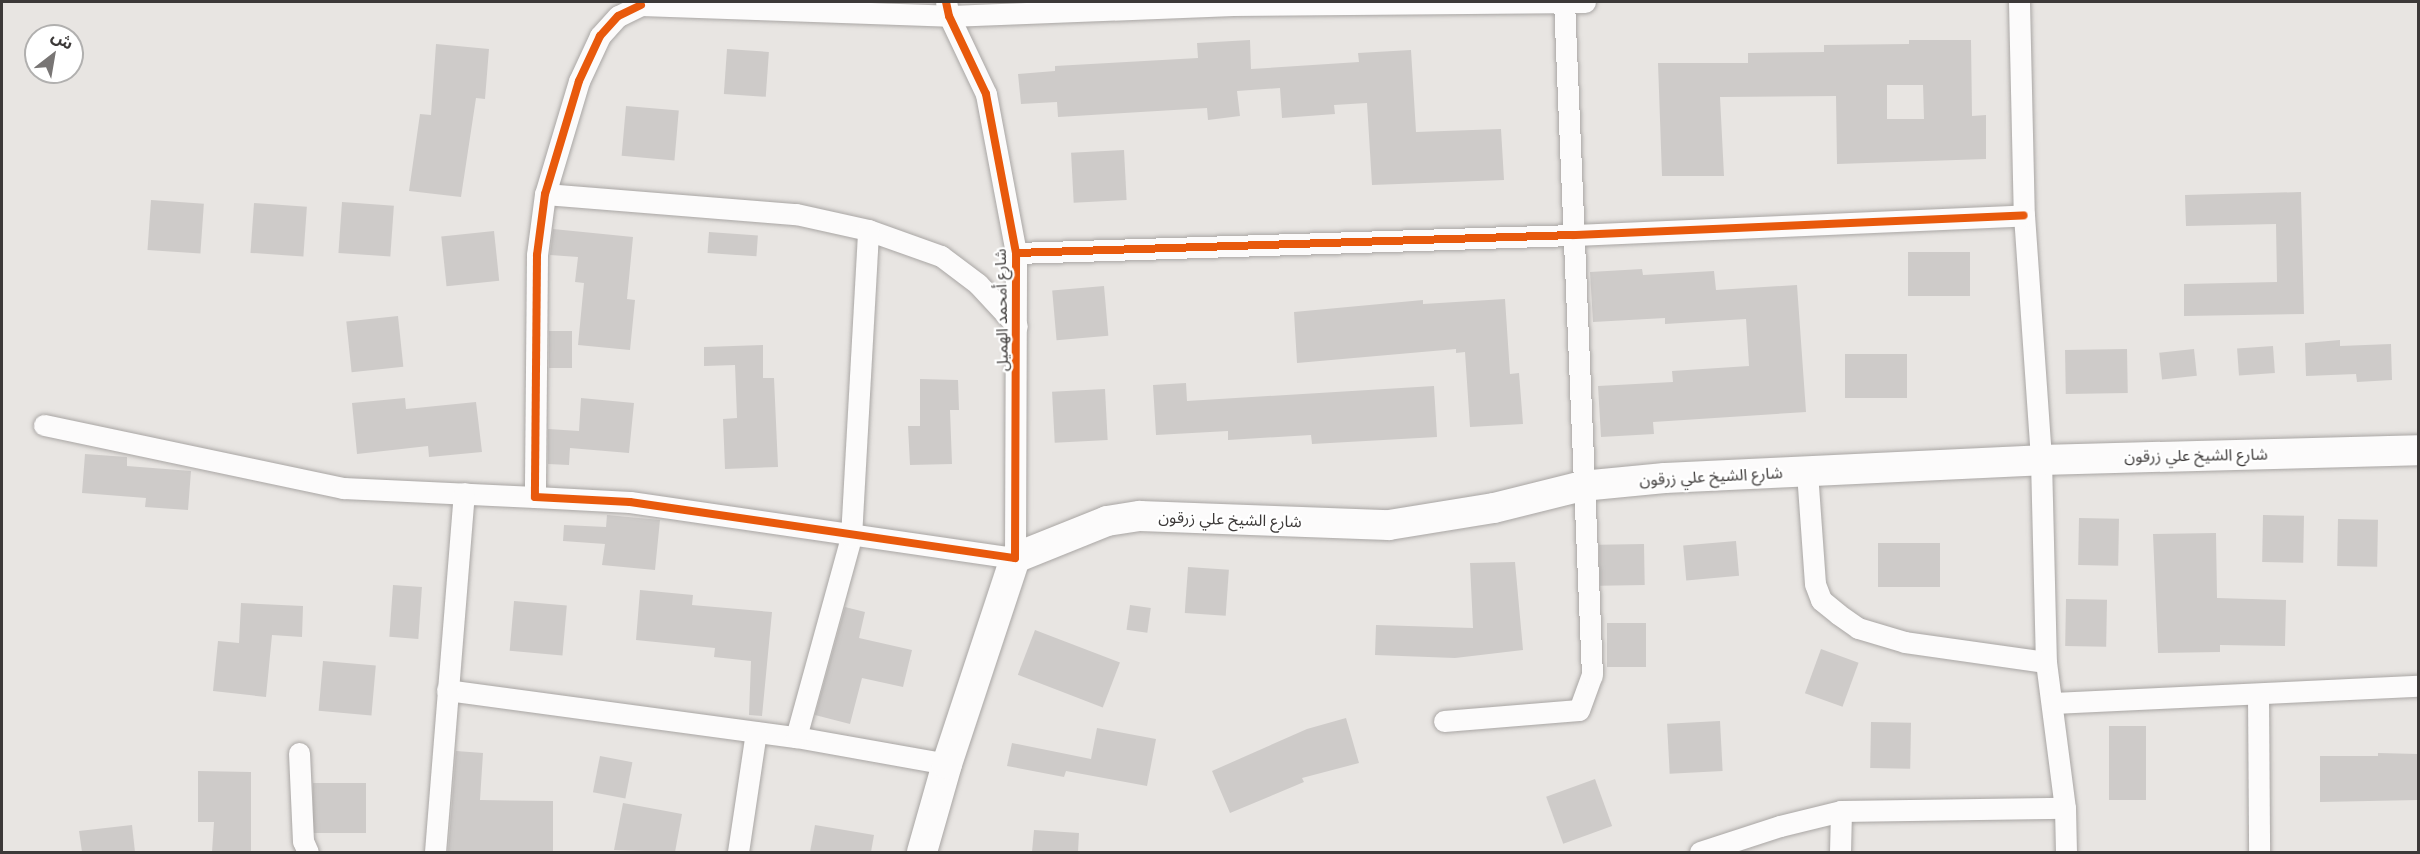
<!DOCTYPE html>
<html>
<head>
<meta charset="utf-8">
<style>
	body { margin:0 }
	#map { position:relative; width:2420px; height:854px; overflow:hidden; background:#e8e5e2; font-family:"DM Sans","Noto Sans Arabic",sans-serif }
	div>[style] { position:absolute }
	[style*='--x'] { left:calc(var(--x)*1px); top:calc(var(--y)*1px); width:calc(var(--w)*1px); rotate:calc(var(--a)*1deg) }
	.building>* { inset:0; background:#cecbc9; transform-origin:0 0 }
	.roads { filter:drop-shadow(0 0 2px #a9a6a4) drop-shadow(0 0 2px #a9a6a4) }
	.minor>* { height:21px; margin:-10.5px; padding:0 10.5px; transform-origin:10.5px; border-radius:10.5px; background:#fcfbfb }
	.secondary>* { height:30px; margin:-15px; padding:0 15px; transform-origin:15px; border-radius:15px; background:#fcfbfb }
	.cycleway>* { height:8px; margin:-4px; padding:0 4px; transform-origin:4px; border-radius:4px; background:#e8590c }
	span { translate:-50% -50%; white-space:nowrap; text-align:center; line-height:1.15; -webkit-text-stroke:4.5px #fff; paint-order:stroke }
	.street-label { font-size:16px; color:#3c3938 }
	.frame { position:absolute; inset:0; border:3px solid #3c3938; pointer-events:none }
	.north { position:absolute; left:24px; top:24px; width:60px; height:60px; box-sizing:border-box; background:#fff; border:2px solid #b1b0af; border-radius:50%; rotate:31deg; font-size:16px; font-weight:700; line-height:24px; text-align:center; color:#3c3938 }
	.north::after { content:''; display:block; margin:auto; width:21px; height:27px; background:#787574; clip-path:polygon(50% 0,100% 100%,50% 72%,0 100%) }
</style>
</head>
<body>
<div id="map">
	<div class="building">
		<i style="clip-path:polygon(1250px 40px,1251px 69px,1359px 62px,1358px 53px,1411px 50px,1416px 132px,1501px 129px,1504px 180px,1372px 185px,1367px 103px,1334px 105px,1335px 114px,1282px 118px,1280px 88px,1237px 91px,1240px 116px,1208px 120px,1207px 108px,1058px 117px,1057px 102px,1021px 104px,1018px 74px,1055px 71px,1055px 66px,1198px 58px,1197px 43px)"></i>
		<i style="clip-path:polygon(evenodd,1909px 40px,1971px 40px,1972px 116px,1986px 115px,1986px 159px,1837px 164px,1836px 96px,1720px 97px,1724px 176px,1662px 176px,1658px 63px,1748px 63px,1748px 53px,1824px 52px,1824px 45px,1909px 44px,1909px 40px,1887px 85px,1923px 85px,1924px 119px,1887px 119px,1887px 85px)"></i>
		<i style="clip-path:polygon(436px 44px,489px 49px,485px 99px,476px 98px,461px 197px,409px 191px,420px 114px,431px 115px)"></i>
		<i style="left:727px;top:49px;width:42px;height:45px;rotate:4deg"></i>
		<i style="left:626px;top:106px;width:53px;height:50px;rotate:5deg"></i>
		<i style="left:1124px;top:150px;width:50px;height:53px;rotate:87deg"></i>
		<i style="clip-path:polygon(2301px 192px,2304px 314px,2184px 316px,2184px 284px,2277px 282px,2276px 224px,2186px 226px,2185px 195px)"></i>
		<i style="left:151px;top:200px;width:53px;height:50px;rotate:4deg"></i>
		<i style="left:342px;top:202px;width:52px;height:51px;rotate:4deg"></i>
		<i style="left:254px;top:203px;width:53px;height:50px;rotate:4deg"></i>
		<i style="clip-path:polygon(553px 229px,633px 237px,627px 299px,635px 300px,630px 350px,578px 345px,584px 283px,575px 282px,578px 257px,550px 255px)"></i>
		<i style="left:494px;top:231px;width:50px;height:53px;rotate:84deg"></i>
		<i style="left:709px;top:232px;width:49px;height:21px;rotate:4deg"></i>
		<i style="left:1908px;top:252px;width:62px;height:44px"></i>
		<i style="clip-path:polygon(1642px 269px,1643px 275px,1714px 271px,1716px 290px,1797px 285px,1806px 412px,1653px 422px,1654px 434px,1601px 437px,1598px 386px,1673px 382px,1672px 371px,1749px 366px,1746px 319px,1665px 324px,1665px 318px,1593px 322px,1590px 272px)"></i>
		<i style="left:1104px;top:286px;width:50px;height:52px;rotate:85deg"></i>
		<i style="clip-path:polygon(1505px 299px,1510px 374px,1519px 373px,1523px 424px,1470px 427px,1465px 352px,1456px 353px,1456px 349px,1297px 363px,1294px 312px,1423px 300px,1423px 304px)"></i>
		<i style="left:398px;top:316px;width:51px;height:52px;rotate:84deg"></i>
		<i style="left:549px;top:331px;width:23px;height:37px"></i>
		<i style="clip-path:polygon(2340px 340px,2340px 346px,2391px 344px,2392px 380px,2357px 382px,2356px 374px,2306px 376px,2305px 343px)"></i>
		<i style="clip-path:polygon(763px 345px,763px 378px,774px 378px,778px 467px,725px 469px,723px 419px,737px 418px,735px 365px,704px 366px,704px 347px)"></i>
		<i style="left:2273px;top:346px;width:27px;height:36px;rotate:86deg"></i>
		<i style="left:2127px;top:349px;width:44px;height:62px;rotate:89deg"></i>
		<i style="left:2194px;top:349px;width:27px;height:35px;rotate:84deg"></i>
		<i style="left:1845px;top:354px;width:62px;height:44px"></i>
		<i style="clip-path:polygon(920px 379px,958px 380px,959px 410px,950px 410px,952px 464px,910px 465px,908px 426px,920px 426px)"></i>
		<i style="clip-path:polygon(1186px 383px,1187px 401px,1434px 386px,1437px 437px,1312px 444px,1311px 435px,1228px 440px,1228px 431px,1156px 435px,1153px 385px)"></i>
		<i style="left:1105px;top:389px;width:51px;height:53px;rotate:87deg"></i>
		<i style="clip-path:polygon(405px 398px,406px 409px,476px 402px,482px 452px,429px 457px,428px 446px,357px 454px,352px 403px)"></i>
		<i style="clip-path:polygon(581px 398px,634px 403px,629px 453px,570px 448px,569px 465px,548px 464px,548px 429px,579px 431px)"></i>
		<i style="clip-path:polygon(85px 454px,127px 457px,127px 466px,191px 471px,188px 510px,145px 507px,146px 498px,82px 493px)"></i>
		<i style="clip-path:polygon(607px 515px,660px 520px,655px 570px,602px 565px,605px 544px,563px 541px,564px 525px,606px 527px)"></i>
		<i style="left:2263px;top:515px;width:41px;height:47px;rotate:1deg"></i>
		<i style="left:2079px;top:518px;width:40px;height:47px;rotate:1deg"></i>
		<i style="left:2338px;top:519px;width:40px;height:47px;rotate:1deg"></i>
		<i style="clip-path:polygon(2216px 533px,2217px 598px,2286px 600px,2285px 646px,2220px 645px,2220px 652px,2158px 653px,2153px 534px)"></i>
		<i style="left:1736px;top:541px;width:35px;height:53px;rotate:85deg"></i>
		<i style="left:1940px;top:543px;width:44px;height:62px;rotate:90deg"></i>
		<i style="left:1644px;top:544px;width:41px;height:45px;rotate:89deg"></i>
		<i style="clip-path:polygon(1515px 562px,1523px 650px,1455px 658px,1375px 655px,1376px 625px,1473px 628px,1470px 563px)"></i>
		<i style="left:1188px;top:567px;width:41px;height:46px;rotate:4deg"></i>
		<i style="left:393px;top:585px;width:29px;height:52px;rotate:4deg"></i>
		<i style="clip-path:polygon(640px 590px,693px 595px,692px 605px,772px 612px,762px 716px,749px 715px,751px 661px,714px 657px,715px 648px,636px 640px)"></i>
		<i style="left:2066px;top:599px;width:41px;height:47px;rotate:1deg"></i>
		<i style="left:514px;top:601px;width:53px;height:50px;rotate:5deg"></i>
		<i style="clip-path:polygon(241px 603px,303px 606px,302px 637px,272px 635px,266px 697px,213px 691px,218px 641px,239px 643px)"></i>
		<i style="left:1130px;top:605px;width:21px;height:25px;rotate:8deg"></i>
		<i style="clip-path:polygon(845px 607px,865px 612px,859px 638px,912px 650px,903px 687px,862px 678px,850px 724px,815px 715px)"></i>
		<i style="left:1607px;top:623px;width:39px;height:44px"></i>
		<i style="left:1035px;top:630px;width:91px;height:48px;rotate:21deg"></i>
		<i style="left:1821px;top:649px;width:40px;height:47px;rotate:20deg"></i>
		<i style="left:323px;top:661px;width:53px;height:50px;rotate:5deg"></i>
		<i style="clip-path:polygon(1346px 718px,1359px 763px,1302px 778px,1304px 782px,1230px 813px,1212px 771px,1307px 729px)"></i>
		<i style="left:1720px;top:721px;width:50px;height:53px;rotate:87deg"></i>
		<i style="left:1871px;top:722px;width:40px;height:46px;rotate:1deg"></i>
		<i style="left:2109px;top:726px;width:37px;height:74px"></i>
		<i style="clip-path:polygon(1097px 728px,1156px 739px,1147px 786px,1066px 771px,1064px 777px,1007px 766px,1012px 743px,1091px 759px)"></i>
		<i style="clip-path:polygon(456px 751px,483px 753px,480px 800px,553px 801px,553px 851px,448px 852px)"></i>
		<i style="clip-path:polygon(2378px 753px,2418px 754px,2418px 800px,2320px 802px,2320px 756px,2378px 756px)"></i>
		<i style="left:600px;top:756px;width:33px;height:37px;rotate:11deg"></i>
		<i style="clip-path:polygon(198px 771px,251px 772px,251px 852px,212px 852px,214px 822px,198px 822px)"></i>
		<i style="left:1595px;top:779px;width:50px;height:52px;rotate:70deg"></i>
		<i style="left:313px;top:783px;width:53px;height:50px"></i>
		<i style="clip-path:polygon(623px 803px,682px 814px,675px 852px,614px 850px)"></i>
		<i style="clip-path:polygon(132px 825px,135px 852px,82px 852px,79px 831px)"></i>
		<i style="clip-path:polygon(815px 825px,874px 835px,871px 852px,810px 852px)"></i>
		<i style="clip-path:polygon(1034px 830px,1079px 833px,1078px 852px,1032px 852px)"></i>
	</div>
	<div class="roads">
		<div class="minor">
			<i style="--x:642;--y:2;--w:3;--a:108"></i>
			<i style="--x:641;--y:5;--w:308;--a:2"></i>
			<i style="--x:949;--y:16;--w:284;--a:-2.2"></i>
			<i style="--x:1233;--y:5;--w:352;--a:-0.5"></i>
			<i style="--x:2019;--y:2;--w:213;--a:88.7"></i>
			<i style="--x:2024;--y:215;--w:246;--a:86"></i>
			<i style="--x:2041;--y:460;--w:202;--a:88.6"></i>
			<i style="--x:2046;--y:662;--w:147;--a:82.6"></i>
			<i style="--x:2065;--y:808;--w:44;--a:88.7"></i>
			<i style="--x:641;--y:5;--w:25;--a:154"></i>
			<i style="--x:618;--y:16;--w:27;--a:132"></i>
			<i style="--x:600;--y:36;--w:50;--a:115"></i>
			<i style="--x:579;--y:81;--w:118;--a:106.7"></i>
			<i style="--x:545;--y:194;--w:62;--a:97.5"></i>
			<i style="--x:537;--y:255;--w:242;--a:90.5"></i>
			<i style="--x:535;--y:497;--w:95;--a:3"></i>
			<i style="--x:630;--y:502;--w:389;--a:8.3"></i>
			<i style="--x:1015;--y:558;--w:305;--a:-89.8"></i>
			<i style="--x:1016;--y:253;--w:162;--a:-100.7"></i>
			<i style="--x:986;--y:94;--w:86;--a:-115.4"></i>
			<i style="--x:949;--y:16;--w:14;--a:-102"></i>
			<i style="--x:545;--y:194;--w:252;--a:4.6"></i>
			<i style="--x:796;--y:214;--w:74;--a:12.5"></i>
			<i style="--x:868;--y:230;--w:77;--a:19.6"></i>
			<i style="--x:941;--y:256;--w:46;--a:37.1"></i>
			<i style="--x:978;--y:284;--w:57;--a:47.1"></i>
			<i style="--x:1016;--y:253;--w:558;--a:-1.85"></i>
			<i style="--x:1574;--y:235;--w:450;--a:-2.5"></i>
			<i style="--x:44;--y:425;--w:306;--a:11.9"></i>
			<i style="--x:343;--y:488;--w:192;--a:2.7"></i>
			<i style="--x:1807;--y:472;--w:112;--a:85.9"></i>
			<i style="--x:1815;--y:584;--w:17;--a:69"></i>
			<i style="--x:1821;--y:600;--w:22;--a:39"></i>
			<i style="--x:1838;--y:614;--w:24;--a:35"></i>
			<i style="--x:1858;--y:628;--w:49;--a:16.6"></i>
			<i style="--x:1905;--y:642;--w:142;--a:8.1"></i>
			<i style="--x:447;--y:690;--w:352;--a:7.7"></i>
			<i style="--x:796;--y:737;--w:153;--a:10.1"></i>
			<i style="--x:2258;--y:694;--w:158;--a:89.6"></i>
			<i style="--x:2053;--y:703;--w:365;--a:-2.7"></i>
			<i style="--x:1444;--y:721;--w:135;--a:-4.7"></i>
			<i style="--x:1579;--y:710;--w:37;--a:-70"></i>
			<i style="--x:1592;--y:675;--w:674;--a:-92.38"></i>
			<i style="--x:796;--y:737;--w:207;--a:-74.6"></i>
			<i style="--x:851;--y:537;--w:307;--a:-86.8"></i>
			<i style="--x:299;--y:753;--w:88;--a:87.4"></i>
			<i style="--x:303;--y:841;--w:12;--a:66"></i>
			<i style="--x:435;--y:852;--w:360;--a:-85.4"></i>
			<i style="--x:738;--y:852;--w:121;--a:-81.5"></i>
			<i style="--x:1700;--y:852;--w:84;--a:-18"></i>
			<i style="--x:1780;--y:826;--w:63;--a:-13.8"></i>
			<i style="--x:1841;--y:811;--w:224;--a:-0.8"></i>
			<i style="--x:1840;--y:852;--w:41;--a:-88.6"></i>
		</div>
		<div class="secondary">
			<i style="--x:922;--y:852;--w:91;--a:-74.1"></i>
			<i style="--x:947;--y:764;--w:217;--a:-71.7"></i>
			<i style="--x:1015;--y:558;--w:99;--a:-21.9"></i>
			<i style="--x:1107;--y:521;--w:33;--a:-9"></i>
			<i style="--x:1140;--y:516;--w:249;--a:2.1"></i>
			<i style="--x:1389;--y:525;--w:106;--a:-9.2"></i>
			<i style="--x:1494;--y:508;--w:91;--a:-14"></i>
			<i style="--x:1582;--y:486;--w:83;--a:-5.5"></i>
			<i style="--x:1665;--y:478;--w:376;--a:-2.7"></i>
			<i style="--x:2041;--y:460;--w:377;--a:-1.5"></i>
		</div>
	</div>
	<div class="cycleway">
		<i style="--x:641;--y:5;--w:25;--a:154"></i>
		<i style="--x:618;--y:16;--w:27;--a:132"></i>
		<i style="--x:600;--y:36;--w:50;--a:115"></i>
		<i style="--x:579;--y:81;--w:118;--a:106.7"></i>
		<i style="--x:545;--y:194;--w:62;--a:97.5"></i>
		<i style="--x:537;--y:255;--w:242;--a:90.5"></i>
		<i style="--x:535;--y:497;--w:95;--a:3"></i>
		<i style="--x:630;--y:502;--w:389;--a:8.3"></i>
		<i style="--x:1015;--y:558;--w:305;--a:-89.8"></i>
		<i style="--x:1016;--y:253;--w:162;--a:-100.7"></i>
		<i style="--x:986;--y:94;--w:86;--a:-115.4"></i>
		<i style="--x:949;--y:16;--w:14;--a:-102"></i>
		<i style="--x:1016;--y:253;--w:558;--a:-1.85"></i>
		<i style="--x:1574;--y:235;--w:450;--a:-2.5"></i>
	</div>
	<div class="street-label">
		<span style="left:1002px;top:310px;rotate:-91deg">شارع أمحمد الهميل</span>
		<span style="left:2196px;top:456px;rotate:-1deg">شارع الشيخ علي زرقون</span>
		<span style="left:1711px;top:477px;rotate:-3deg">شارع الشيخ علي زرقون</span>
		<span style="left:1230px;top:520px;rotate:2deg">شارع الشيخ علي زرقون</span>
	</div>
	<div class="frame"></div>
	<div class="north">ش</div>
</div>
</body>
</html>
